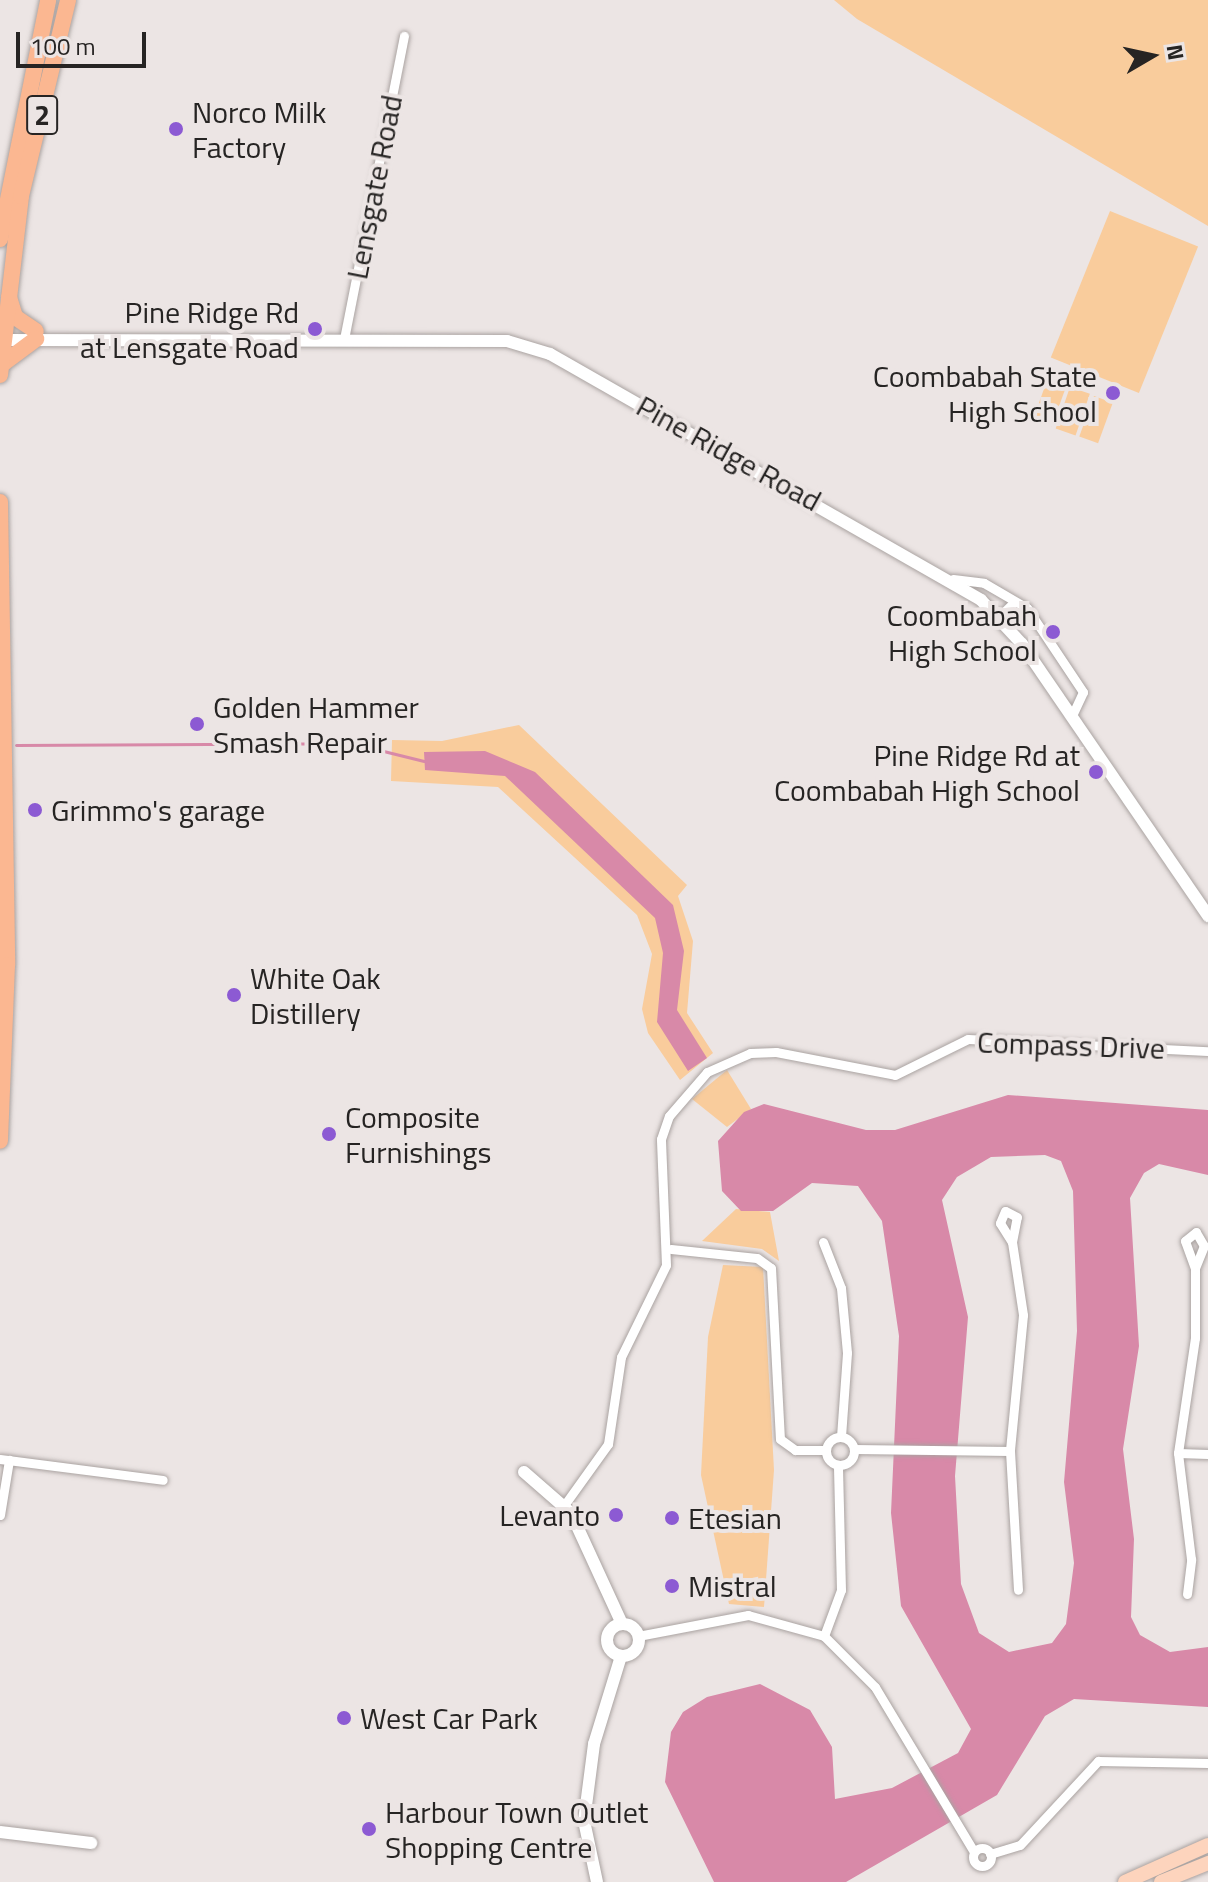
<!DOCTYPE html>
<html>
<head>
<meta charset="utf-8">
<style>
	body { margin:0 }
	#map { position:relative; width:1208px; height:1882px; overflow:hidden; background:#ece5e4; font-family:"Titillium Web",sans-serif }
	div>[style] { position:absolute }
	[style*='--x'] { left:calc(var(--x)*1px); top:calc(var(--y)*1px); width:calc(var(--w)*1px); rotate:calc(var(--a)*1deg) }
	.green>* { inset:0; background:#f9cc9c; transform-origin:0 0 }
	.water>* { inset:0; background:#d889a8 }
	.stream>* { height:3px; margin:-1.5px; padding:0 1.5px; transform-origin:1.5px; border-radius:1.5px; background:#d889a8 }
	.roads { filter:drop-shadow(0 0 2px #aaa3a1) drop-shadow(0 0 2px #aaa3a1) }
	.street>* { height:9px; margin:-4.5px; padding:0 4.5px; transform-origin:4.5px; border-radius:4.5px; background:#fff }
	.street>.ring { margin:-4.5px; padding:0; box-sizing:content-box; background:none; border:9px solid #fff; border-radius:50% }
	.secondary>* { height:12px; margin:-6px; padding:0 6px; transform-origin:6px; border-radius:6px; background:#fff }
	.secondary>.ring { margin:-6px; padding:0; box-sizing:content-box; background:none; border:12px solid #fff; border-radius:50% }
	.primary>* { height:14px; margin:-7px; padding:0 7px; transform-origin:7px; border-radius:7px; background:#fdd4bd }
	.highway>* { height:16px; margin:-8px; padding:0 8px; transform-origin:8px; border-radius:8px; background:#fbb791 }
	.dots>* { width:22px; height:22px; translate:-50% -50%; box-sizing:border-box; border:4px solid #ece5e4; border-radius:50% }
	span { translate:-50% -50%; white-space:nowrap; text-align:center; line-height:1.15; -webkit-text-stroke:8px #ece5e4; paint-order:stroke }
	.shield-label span { padding:2px 6px; background:#ece5e4; border:2px solid; border-radius:6px; -webkit-text-stroke-width:0 }
	.shield-label { font-size:28px; color:#262423; font-weight:700 }
	.poi-label { font-size:30px; color:#262423 }
	.left { translate:0 -50%; text-align:left }
	.right { translate:-100% -50%; text-align:right }
	.street-label { font-size:30px; color:#262423 }
	.north { position:absolute; left:1112px; top:16px; width:80px; height:80px; -webkit-text-stroke:6px #ece5e4; paint-order:stroke; rotate:81deg; font-size:22px; font-weight:700; line-height:32px; text-align:center; color:#262423 }
	.north::after { content:''; display:block; margin:auto; width:28px; height:36px; background:#262423; clip-path:polygon(50% 0,100% 100%,50% 72%,0 100%) }
	.scale { position:absolute; left:16px; top:32px; width:130px; height:36px; box-sizing:border-box; border:4px solid #262423; border-top:0; padding-left:10px; font-size:24px; line-height:28px; white-space:nowrap; color:#262423; -webkit-text-stroke:6px #ece5e4; paint-order:stroke }
</style>
</head>
<body>
<div id="map">
	<div class="green">
		<i style="clip-path:polygon(834px 0,1208px 0,1208px 226px,857px 19px)"></i>
		<i style="left:1110px;top:211px;width:95px;height:158px;rotate:22deg"></i>
		<i style="left:1048px;top:378px;width:20px;height:44px;rotate:20deg"></i>
		<i style="left:1070px;top:387px;width:21px;height:44px;rotate:19deg"></i>
		<i style="left:1094px;top:396px;width:20px;height:43px;rotate:20deg"></i>
		<i style="clip-path:polygon(519px 725px,687px 885px,678px 896px,693px 941px,687px 1013px,713px 1053px,680px 1080px,648px 1033px,642px 1009px,652px 954px,637px 915px,498px 787px,391px 781px,392px 740px,442px 741px)"></i>
		<i style="clip-path:polygon(727px 1070px,751px 1109px,727px 1127px,692px 1099px)"></i>
		<i style="clip-path:polygon(736px 1209px,770px 1212px,779px 1261px,762px 1249px,702px 1241px)"></i>
		<i style="clip-path:polygon(723px 1265px,763px 1267px,774px 1470px,764px 1607px,729px 1604px,701px 1475px,708px 1337px)"></i>
	</div>
	<div class="water">
		<i style="clip-path:polygon(485px 751px,535px 772px,673px 905px,684px 951px,677px 1010px,707px 1058px,688px 1071px,657px 1022px,663px 953px,655px 918px,505px 776px,425px 770px,424px 752px)"></i>
		<i style="clip-path:polygon(evenodd,1008px 1095px,1208px 1110px,1208px 1175px,1159px 1164px,1144px 1173px,1130px 1198px,1139px 1346px,1123px 1449px,1134px 1539px,1131px 1617px,1140px 1635px,1170px 1652px,1208px 1647px,1208px 1707px,1074px 1699px,1045px 1716px,997px 1795px,846px 1882px,714px 1882px,665px 1782px,671px 1732px,683px 1712px,707px 1697px,760px 1684px,810px 1710px,832px 1747px,835px 1799px,892px 1788px,958px 1753px,971px 1729px,901px 1606px,891px 1513px,899px 1336px,882px 1221px,858px 1186px,812px 1183px,773px 1211px,741px 1211px,722px 1191px,718px 1141px,744px 1112px,764px 1104px,866px 1130px,895px 1130px,1008px 1095px,1045px 1155px,1061px 1161px,1073px 1191px,1077px 1331px,1064px 1482px,1074px 1563px,1066px 1624px,1052px 1643px,1009px 1652px,979px 1633px,961px 1584px,955px 1476px,968px 1317px,942px 1200px,957px 1177px,991px 1157px,1045px 1155px)"></i>
	</div>
	<div class="stream">
		<i style="--x:16;--y:745;--w:335;--a:-0.3"></i>
		<i style="--x:351;--y:743;--w:75;--a:13.9"></i>
	</div>
	<div class="roads">
		<div class="street">
			<i style="--x:344;--y:339;--w:309;--a:-78.8"></i>
			<i style="--x:953;--y:579;--w:31;--a:7"></i>
			<i style="--x:984;--y:583;--w:50;--a:30.2"></i>
			<i style="--x:1027;--y:608;--w:101;--a:56.3"></i>
			<i style="--x:1083;--y:692;--w:26;--a:115"></i>
			<i style="--x:1007;--y:624;--w:13;--a:-99"></i>
			<i style="--x:1005;--y:611;--w:13;--a:-45"></i>
			<i style="--x:823;--y:1242;--w:49;--a:68.6"></i>
			<i style="--x:841;--y:1288;--w:65;--a:84.7"></i>
			<i style="--x:847;--y:1353;--w:84;--a:94.1"></i>
			<i style="--x:1012;--y:1242;--w:25;--a:-79"></i>
			<i style="--x:1017;--y:1217;--w:13;--a:-153"></i>
			<i style="--x:1005;--y:1211;--w:13;--a:113"></i>
			<i style="--x:1000;--y:1223;--w:22;--a:58"></i>
			<i style="--x:1012;--y:1242;--w:74;--a:81.4"></i>
			<i style="--x:1023;--y:1315;--w:137;--a:95.5"></i>
			<i style="--x:1010;--y:1451;--w:139;--a:86.7"></i>
			<i style="--x:671;--y:1249;--w:86;--a:6"></i>
			<i style="--x:757;--y:1258;--w:17;--a:36"></i>
			<i style="--x:771;--y:1268;--w:171;--a:87"></i>
			<i style="--x:780;--y:1439;--w:19;--a:36"></i>
			<i style="--x:795;--y:1450;--w:31;--a:0"></i>
			<i class="ring" style="left:826px;top:1437px;width:19px;height:19px"></i>
			<i style="--x:854;--y:1449;--w:156;--a:0.7"></i>
			<i style="--x:1178;--y:1453;--w:30;--a:2"></i>
			<i style="--x:0;--y:1459;--w:164;--a:7.3"></i>
			<i style="--x:565;--y:1504;--w:74;--a:-54.4"></i>
			<i style="--x:608;--y:1444;--w:88;--a:-81.5"></i>
			<i style="--x:621;--y:1357;--w:102;--a:-63.9"></i>
			<i style="--x:666;--y:1265;--w:126;--a:-92.3"></i>
			<i style="--x:661;--y:1139;--w:24;--a:-71"></i>
			<i style="--x:669;--y:1116;--w:58;--a:-49.2"></i>
			<i style="--x:707;--y:1072;--w:47;--a:-23.8"></i>
			<i style="--x:750;--y:1053;--w:26;--a:-2"></i>
			<i style="--x:776;--y:1052;--w:121;--a:10.9"></i>
			<i style="--x:895;--y:1075;--w:81;--a:-26.3"></i>
			<i style="--x:968;--y:1039;--w:240;--a:2.9"></i>
			<i style="--x:0;--y:1515;--w:56;--a:-80.7"></i>
			<i style="--x:1187;--y:1594;--w:35;--a:-83"></i>
			<i style="--x:1191;--y:1559;--w:107;--a:-97"></i>
			<i style="--x:1178;--y:1453;--w:116;--a:-81.6"></i>
			<i style="--x:1195;--y:1338;--w:70;--a:-90"></i>
			<i style="--x:1195;--y:1268;--w:24;--a:-68"></i>
			<i style="--x:1204;--y:1246;--w:16;--a:-120"></i>
			<i style="--x:1196;--y:1232;--w:14;--a:141"></i>
			<i style="--x:1185;--y:1241;--w:29;--a:70"></i>
			<i style="--x:638;--y:1636;--w:112;--a:-10.8"></i>
			<i style="--x:748;--y:1615;--w:79;--a:15.4"></i>
			<i style="--x:824;--y:1636;--w:72;--a:45"></i>
			<i style="--x:875;--y:1687;--w:192;--a:59"></i>
			<i style="--x:824;--y:1636;--w:49;--a:-69.7"></i>
			<i style="--x:841;--y:1590;--w:125;--a:-91.4"></i>
			<i class="ring" style="left:973px;top:1848px;width:9px;height:9px"></i>
			<i style="--x:990;--y:1854;--w:31;--a:-17"></i>
			<i style="--x:1020;--y:1845;--w:115;--a:-47.1"></i>
			<i style="--x:1098;--y:1761;--w:110;--a:1"></i>
		</div>
		<div class="secondary">
			<i style="--x:0;--y:340;--w:507;--a:0.11"></i>
			<i style="--x:507;--y:341;--w:45;--a:16.8"></i>
			<i style="--x:550;--y:354;--w:496;--a:29.7"></i>
			<i style="--x:981;--y:600;--w:60;--a:47"></i>
			<i style="--x:1022;--y:644;--w:330;--a:55.6"></i>
			<i style="--x:524;--y:1472;--w:62;--a:41.1"></i>
			<i style="--x:571;--y:1513;--w:122;--a:65.3"></i>
			<i class="ring" style="left:607px;top:1624px;width:20px;height:20px"></i>
			<i style="--x:0;--y:1832;--w:92;--a:6.9"></i>
			<i style="--x:597;--y:1882;--w:62;--a:-102"></i>
			<i style="--x:584;--y:1821;--w:78;--a:-82.6"></i>
			<i style="--x:594;--y:1744;--w:92;--a:-72.9"></i>
		</div>
		<div class="primary">
			<i style="--x:1125;--y:1882;--w:91;--a:-24"></i>
			<i style="--x:1161;--y:1882;--w:51;--a:-22"></i>
		</div>
		<div class="highway">
			<i style="--x:0;--y:239;--w:244;--a:-78.6"></i>
			<i style="--x:9;--y:297;--w:21;--a:73"></i>
			<i style="--x:15;--y:317;--w:25;--a:34"></i>
			<i style="--x:1;--y:365;--w:44;--a:-36.6"></i>
			<i style="--x:0;--y:375;--w:180;--a:-83.3"></i>
			<i style="--x:21;--y:196;--w:202;--a:-76.5"></i>
			<i style="--x:0;--y:502;--w:463;--a:89.1"></i>
			<i style="--x:7;--y:965;--w:176;--a:92.3"></i>
		</div>
	</div>
	<div class="dots">
		<i style="left:176px;top:129px;background:#8c5ad3"></i>
		<i style="left:315px;top:329px;background:#8c5ad3"></i>
		<i style="left:1113px;top:393px;background:#8c5ad3"></i>
		<i style="left:1053px;top:632px;background:#8c5ad3"></i>
		<i style="left:197px;top:724px;background:#8c5ad3"></i>
		<i style="left:1096px;top:772px;background:#8c5ad3"></i>
		<i style="left:35px;top:810px;background:#8c5ad3"></i>
		<i style="left:234px;top:995px;background:#8c5ad3"></i>
		<i style="left:329px;top:1134px;background:#8c5ad3"></i>
		<i style="left:616px;top:1515px;background:#8c5ad3"></i>
		<i style="left:672px;top:1518px;background:#8c5ad3"></i>
		<i style="left:672px;top:1586px;background:#8c5ad3"></i>
		<i style="left:344px;top:1718px;background:#8c5ad3"></i>
		<i style="left:369px;top:1829px;background:#8c5ad3"></i>
	</div>
	<div class="shield-label">
		<span style="left:42px;top:115px">2</span>
	</div>
	<div class="poi-label">
		<span class="left" style="left:192px;top:129px">Norco Milk<br>Factory</span>
		<span class="right" style="left:299px;top:329px">Pine Ridge Rd<br>at Lensgate Road</span>
		<span class="right" style="left:1097px;top:393px">Coombabah State<br>High School</span>
		<span class="right" style="left:1037px;top:632px">Coombabah<br>High School</span>
		<span class="left" style="left:213px;top:724px">Golden Hammer<br>Smash Repair</span>
		<span class="right" style="left:1080px;top:772px">Pine Ridge Rd at<br>Coombabah High School</span>
		<span class="left" style="left:51px;top:810px">Grimmo's garage</span>
		<span class="left" style="left:250px;top:995px">White Oak<br>Distillery</span>
		<span class="left" style="left:345px;top:1134px">Composite<br>Furnishings</span>
		<span class="right" style="left:600px;top:1515px">Levanto</span>
		<span class="left" style="left:688px;top:1518px">Etesian</span>
		<span class="left" style="left:688px;top:1586px">Mistral</span>
		<span class="left" style="left:360px;top:1718px">West Car Park</span>
		<span class="left" style="left:385px;top:1829px">Harbour Town Outlet<br>Shopping Centre</span>
	</div>
	<div class="street-label">
		<span style="left:374px;top:187px;rotate:-79deg">Lensgate Road</span>
		<span style="left:729px;top:453px;rotate:29deg">Pine Ridge Road</span>
		<span style="left:1071px;top:1045px;rotate:2deg">Compass Drive</span>
	</div>
	<div class="north">N</div>
	<div class="scale">100 m</div>
</div>
</body>
</html>
